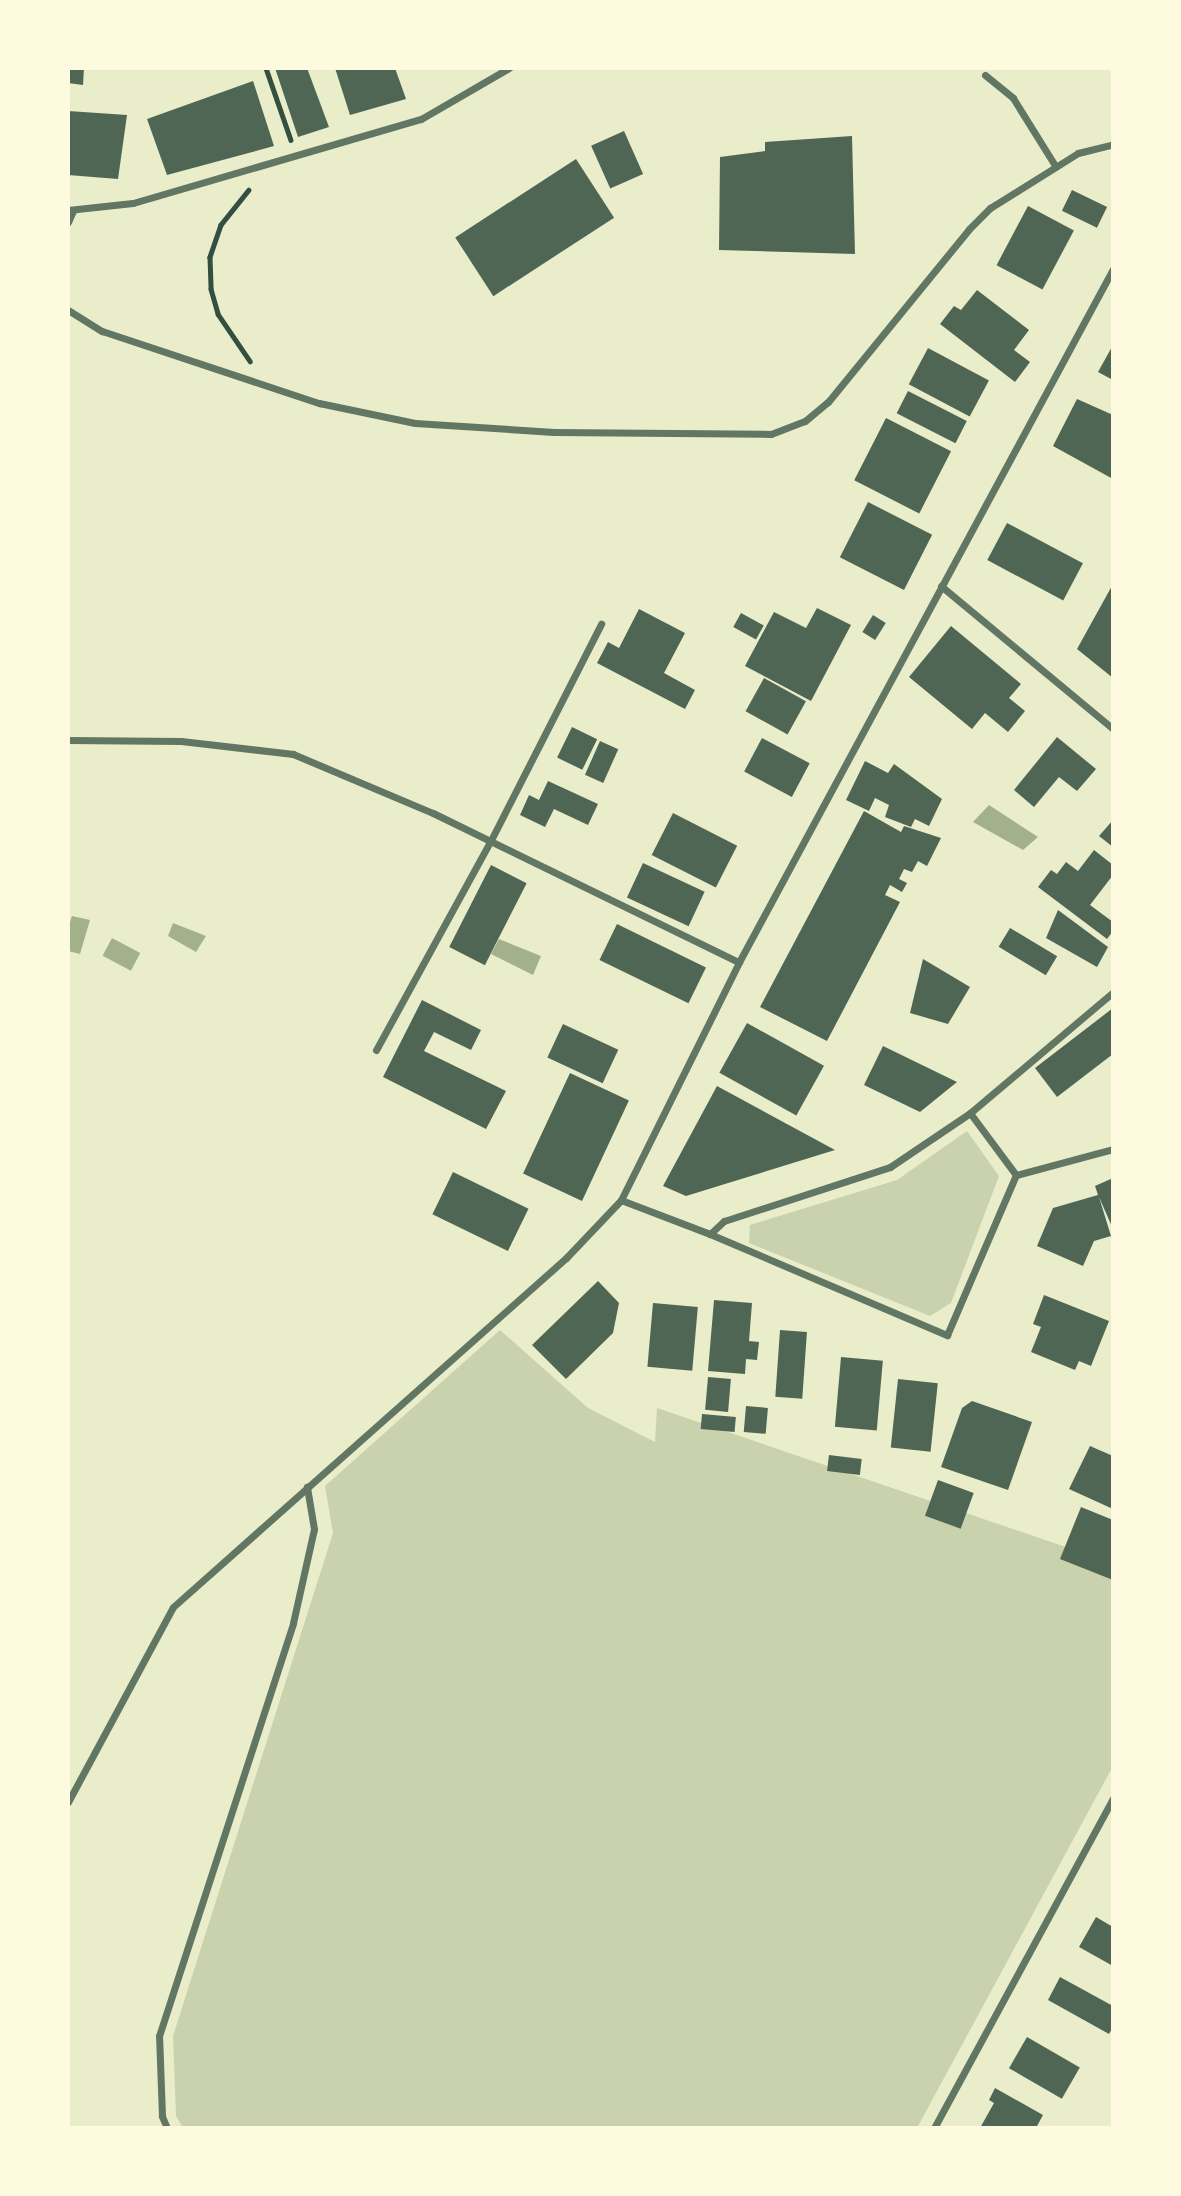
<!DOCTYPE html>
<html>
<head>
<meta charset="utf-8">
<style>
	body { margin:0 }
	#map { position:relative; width:1181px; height:2196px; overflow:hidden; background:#e9edc9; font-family:"Asap Condensed",sans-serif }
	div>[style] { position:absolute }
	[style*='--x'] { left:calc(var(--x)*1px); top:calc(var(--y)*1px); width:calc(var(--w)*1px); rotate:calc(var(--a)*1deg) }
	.green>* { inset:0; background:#cad2ad }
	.water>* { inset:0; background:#a3b18a; transform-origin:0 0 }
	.building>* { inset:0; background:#4f6655; transform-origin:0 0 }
	.path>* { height:4.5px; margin:-2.25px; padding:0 2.25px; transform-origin:2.25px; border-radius:2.25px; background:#344e41 }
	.minor>* { height:7px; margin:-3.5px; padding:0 3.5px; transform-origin:3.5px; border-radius:3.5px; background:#617663 }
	span { translate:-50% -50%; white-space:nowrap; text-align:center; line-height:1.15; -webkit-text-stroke:7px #fefae0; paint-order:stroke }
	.frame { position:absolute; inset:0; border:70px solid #fefae0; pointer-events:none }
</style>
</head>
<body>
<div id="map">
	<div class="green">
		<i style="clip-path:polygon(967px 1131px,999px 1176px,951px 1303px,930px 1316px,749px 1243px,750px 1225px,897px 1180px)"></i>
		<i style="clip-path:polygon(500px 1330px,588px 1408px,655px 1442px,657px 1408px,1113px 1563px,1113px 1766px,917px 2128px,183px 2128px,176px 2116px,173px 2036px,333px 1533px,325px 1486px)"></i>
	</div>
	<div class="water">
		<i style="clip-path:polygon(989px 805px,1038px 837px,1023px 850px,973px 822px)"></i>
		<i style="clip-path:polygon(72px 916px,90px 920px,80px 954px,68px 951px,68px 928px)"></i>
		<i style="clip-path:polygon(173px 923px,206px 936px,196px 952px,168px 936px)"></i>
		<i style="left:112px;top:938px;width:32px;height:20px;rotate:28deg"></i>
		<i style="clip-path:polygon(499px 939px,541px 956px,533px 975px,491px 954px)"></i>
	</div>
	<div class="building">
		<i style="clip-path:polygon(68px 68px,84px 68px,83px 85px,68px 83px)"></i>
		<i style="clip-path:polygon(275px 68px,307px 68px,329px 127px,298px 137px)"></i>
		<i style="clip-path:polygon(335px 68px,395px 68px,406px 99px,350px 115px)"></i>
		<i style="clip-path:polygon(253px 81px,274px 146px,167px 175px,147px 119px)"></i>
		<i style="clip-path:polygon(68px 111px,127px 115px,118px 179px,68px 175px)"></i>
		<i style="left:624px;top:131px;width:47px;height:36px;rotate:66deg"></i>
		<i style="clip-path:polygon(852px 136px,855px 254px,719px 250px,720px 157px,765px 151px,765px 142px)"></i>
		<i style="left:576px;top:159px;width:70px;height:144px;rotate:57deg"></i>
		<i style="left:1072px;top:190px;width:39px;height:23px;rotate:26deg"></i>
		<i style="left:1028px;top:206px;width:52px;height:67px;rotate:28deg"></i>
		<i style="clip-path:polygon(977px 290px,1029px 330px,1014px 350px,1030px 362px,1015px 382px,940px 324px,954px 306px,961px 310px)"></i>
		<i style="clip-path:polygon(1113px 345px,1113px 380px,1098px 372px)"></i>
		<i style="left:928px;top:348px;width:69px;height:41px;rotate:28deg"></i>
		<i style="left:908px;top:391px;width:66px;height:25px;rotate:27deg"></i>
		<i style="clip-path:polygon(1077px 399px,1113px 415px,1113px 479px,1053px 446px)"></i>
		<i style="left:886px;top:418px;width:73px;height:70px;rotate:27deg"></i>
		<i style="left:868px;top:502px;width:72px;height:62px;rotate:27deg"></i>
		<i style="left:1007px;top:523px;width:86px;height:42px;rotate:28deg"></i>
		<i style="clip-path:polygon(1113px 584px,1113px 678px,1077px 649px)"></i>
		<i style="clip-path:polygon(817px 608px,851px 625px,811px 701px,745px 666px,774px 612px,806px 628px)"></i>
		<i style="clip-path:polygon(639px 609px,685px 633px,664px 673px,695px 690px,685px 709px,597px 663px,608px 642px,619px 648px)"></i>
		<i style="left:741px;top:613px;width:26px;height:16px;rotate:29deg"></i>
		<i style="left:873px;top:615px;width:15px;height:20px;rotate:32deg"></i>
		<i style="clip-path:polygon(951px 626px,1021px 684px,1009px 698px,1025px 711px,1008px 732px,985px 713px,972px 729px,909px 677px)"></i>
		<i style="left:764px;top:678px;width:48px;height:38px;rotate:29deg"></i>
		<i style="left:572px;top:727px;width:28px;height:34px;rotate:26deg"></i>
		<i style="clip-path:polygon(1057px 737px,1096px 769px,1077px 791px,1059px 777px,1034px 807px,1014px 790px)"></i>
		<i style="left:762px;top:738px;width:54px;height:38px;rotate:28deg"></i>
		<i style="left:600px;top:741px;width:20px;height:37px;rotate:24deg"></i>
		<i style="clip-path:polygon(865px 761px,888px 773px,894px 764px,942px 799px,929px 826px,915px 819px,911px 827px,885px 817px,889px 805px,875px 798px,869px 811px,846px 800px)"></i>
		<i style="clip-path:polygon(548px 781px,598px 804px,588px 825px,554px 809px,545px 827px,520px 815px,529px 795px,539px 800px)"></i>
		<i style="clip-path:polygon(864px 811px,901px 832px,904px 826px,941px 838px,927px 866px,918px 861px,912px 872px,904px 869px,899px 879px,907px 883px,902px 892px,890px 885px,885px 895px,900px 902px,827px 1041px,760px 1007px)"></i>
		<i style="left:673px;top:813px;width:72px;height:47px;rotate:27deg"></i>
		<i style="clip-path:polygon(1113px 820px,1113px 847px,1099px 836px)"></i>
		<i style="clip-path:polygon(1094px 850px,1113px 865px,1113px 875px,1090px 905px,1113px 922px,1113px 931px,1107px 939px,1038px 887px,1051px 870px,1057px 874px,1066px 862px,1078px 871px)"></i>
		<i style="left:643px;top:863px;width:68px;height:38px;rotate:25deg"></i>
		<i style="left:491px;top:865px;width:40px;height:92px;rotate:27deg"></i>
		<i style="clip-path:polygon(1058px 910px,1108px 947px,1097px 967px,1046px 938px)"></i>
		<i style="left:617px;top:924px;width:99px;height:40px;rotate:26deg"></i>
		<i style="left:1010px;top:928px;width:55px;height:22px;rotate:31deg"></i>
		<i style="clip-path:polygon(923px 959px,970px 987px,948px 1024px,910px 1013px)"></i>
		<i style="clip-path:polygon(422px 1000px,481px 1030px,471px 1050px,434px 1032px,424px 1051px,506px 1091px,486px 1129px,383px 1077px)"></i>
		<i style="clip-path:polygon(1113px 1008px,1113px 1054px,1057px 1097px,1035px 1068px)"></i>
		<i style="left:747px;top:1023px;width:88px;height:57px;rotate:29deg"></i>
		<i style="left:563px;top:1024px;width:61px;height:37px;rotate:25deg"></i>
		<i style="clip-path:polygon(883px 1046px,957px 1082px,920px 1112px,864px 1085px)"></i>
		<i style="left:570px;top:1073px;width:65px;height:111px;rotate:25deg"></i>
		<i style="clip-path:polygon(717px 1086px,835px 1150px,686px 1196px,663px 1186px)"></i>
		<i style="left:453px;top:1172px;width:84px;height:47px;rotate:26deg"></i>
		<i style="clip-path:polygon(1113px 1178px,1113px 1229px,1099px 1197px,1111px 1236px,1094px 1241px,1083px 1266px,1037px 1246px,1053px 1208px,1098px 1195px,1095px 1186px)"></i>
		<i style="clip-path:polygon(598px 1281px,619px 1303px,613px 1333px,566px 1379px,532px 1345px)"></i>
		<i style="clip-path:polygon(1044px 1295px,1109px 1321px,1091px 1366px,1079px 1361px,1075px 1370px,1031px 1352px,1041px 1327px,1033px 1324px)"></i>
		<i style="clip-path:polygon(714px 1300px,752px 1303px,749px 1341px,759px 1342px,757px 1360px,746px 1359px,745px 1374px,708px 1371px)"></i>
		<i style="left:653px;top:1303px;width:45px;height:64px;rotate:5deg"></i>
		<i style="left:780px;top:1330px;width:27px;height:67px;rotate:4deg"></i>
		<i style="left:841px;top:1357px;width:42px;height:70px;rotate:5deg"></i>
		<i style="left:708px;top:1377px;width:23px;height:33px;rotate:5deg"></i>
		<i style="left:898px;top:1379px;width:40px;height:69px;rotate:6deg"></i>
		<i style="clip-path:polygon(972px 1401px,1032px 1422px,1008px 1490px,941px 1467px,962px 1408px)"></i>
		<i style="left:746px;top:1406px;width:22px;height:26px;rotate:5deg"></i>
		<i style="left:702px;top:1414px;width:34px;height:15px;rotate:5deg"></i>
		<i style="clip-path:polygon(1090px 1446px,1113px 1456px,1113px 1509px,1069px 1489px)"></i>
		<i style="left:829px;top:1455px;width:33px;height:16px;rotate:7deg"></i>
		<i style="left:938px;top:1480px;width:38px;height:38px;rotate:20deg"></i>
		<i style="clip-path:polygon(1081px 1507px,1113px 1520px,1113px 1580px,1060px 1559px)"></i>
		<i style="clip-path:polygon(1096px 1917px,1113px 1927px,1113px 1966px,1079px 1947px)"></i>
		<i style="clip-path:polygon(1060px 1977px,1113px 2006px,1113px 2027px,1109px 2034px,1048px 2000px)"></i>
		<i style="left:1027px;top:2037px;width:61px;height:36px;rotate:30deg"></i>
		<i style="clip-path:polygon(995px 2088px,1043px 2115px,1036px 2128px,980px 2128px,994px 2103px,989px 2100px)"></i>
	</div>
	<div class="path">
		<i style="--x:266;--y:68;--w:76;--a:70.9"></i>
		<i style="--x:249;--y:190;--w:45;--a:128.7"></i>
		<i style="--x:221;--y:225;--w:34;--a:109"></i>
		<i style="--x:210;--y:257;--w:32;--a:88"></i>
		<i style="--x:211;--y:289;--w:26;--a:74"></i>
		<i style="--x:218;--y:314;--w:57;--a:55.8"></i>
	</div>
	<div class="minor">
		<i style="--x:985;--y:75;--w:36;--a:39"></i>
		<i style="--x:1013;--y:98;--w:81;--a:58.1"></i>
		<i style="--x:68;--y:210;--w:65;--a:-6.1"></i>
		<i style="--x:133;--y:203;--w:300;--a:-16.3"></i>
		<i style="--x:421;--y:119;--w:102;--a:-30.1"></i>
		<i style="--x:68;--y:222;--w:12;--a:-66"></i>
		<i style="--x:68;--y:310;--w:40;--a:32"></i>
		<i style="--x:102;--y:331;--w:229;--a:18.4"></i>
		<i style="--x:319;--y:403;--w:98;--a:11.8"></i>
		<i style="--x:415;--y:423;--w:139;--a:3.7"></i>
		<i style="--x:554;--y:432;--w:217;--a:0.5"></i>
		<i style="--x:771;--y:434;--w:36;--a:-21"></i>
		<i style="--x:805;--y:421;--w:30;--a:-40"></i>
		<i style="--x:828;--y:402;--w:223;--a:-50.8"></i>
		<i style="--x:969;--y:229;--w:30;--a:-45"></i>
		<i style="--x:990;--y:208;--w:104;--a:-32"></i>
		<i style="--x:1078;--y:153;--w:36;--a:-14"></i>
		<i style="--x:941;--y:586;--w:224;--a:39.7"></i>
		<i style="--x:68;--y:740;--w:113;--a:0.5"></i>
		<i style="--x:181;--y:741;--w:113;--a:6.6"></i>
		<i style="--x:293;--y:754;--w:152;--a:22.9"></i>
		<i style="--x:433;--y:813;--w:340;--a:26"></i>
		<i style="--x:376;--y:1050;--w:237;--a:-61.3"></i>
		<i style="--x:490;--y:842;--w:245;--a:-63"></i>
		<i style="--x:970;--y:1113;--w:77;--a:53.4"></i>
		<i style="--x:1016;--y:1175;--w:100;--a:-15"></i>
		<i style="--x:621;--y:1200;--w:95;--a:20.9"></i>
		<i style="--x:710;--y:1234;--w:258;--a:23.1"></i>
		<i style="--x:947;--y:1335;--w:174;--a:-66.7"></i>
		<i style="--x:710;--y:1234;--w:19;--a:-43"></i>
		<i style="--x:724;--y:1221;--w:175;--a:-18"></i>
		<i style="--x:890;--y:1167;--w:97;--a:-34"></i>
		<i style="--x:970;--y:1113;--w:187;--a:-40.2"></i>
		<i style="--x:68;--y:1802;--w:221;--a:-61.7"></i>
		<i style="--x:173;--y:1607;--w:526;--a:-41.61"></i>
		<i style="--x:566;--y:1258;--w:80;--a:-46.5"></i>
		<i style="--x:621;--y:1200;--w:266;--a:-63.6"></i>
		<i style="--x:739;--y:962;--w:787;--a:-61.65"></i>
		<i style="--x:167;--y:2128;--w:13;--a:-113"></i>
		<i style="--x:162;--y:2116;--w:80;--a:-92.1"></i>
		<i style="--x:159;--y:2036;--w:434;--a:-72"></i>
		<i style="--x:293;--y:1623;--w:96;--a:-77.4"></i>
		<i style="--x:314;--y:1529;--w:43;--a:-99.5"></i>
		<i style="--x:934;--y:2128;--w:375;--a:-61.5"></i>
	</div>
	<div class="frame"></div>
</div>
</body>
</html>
